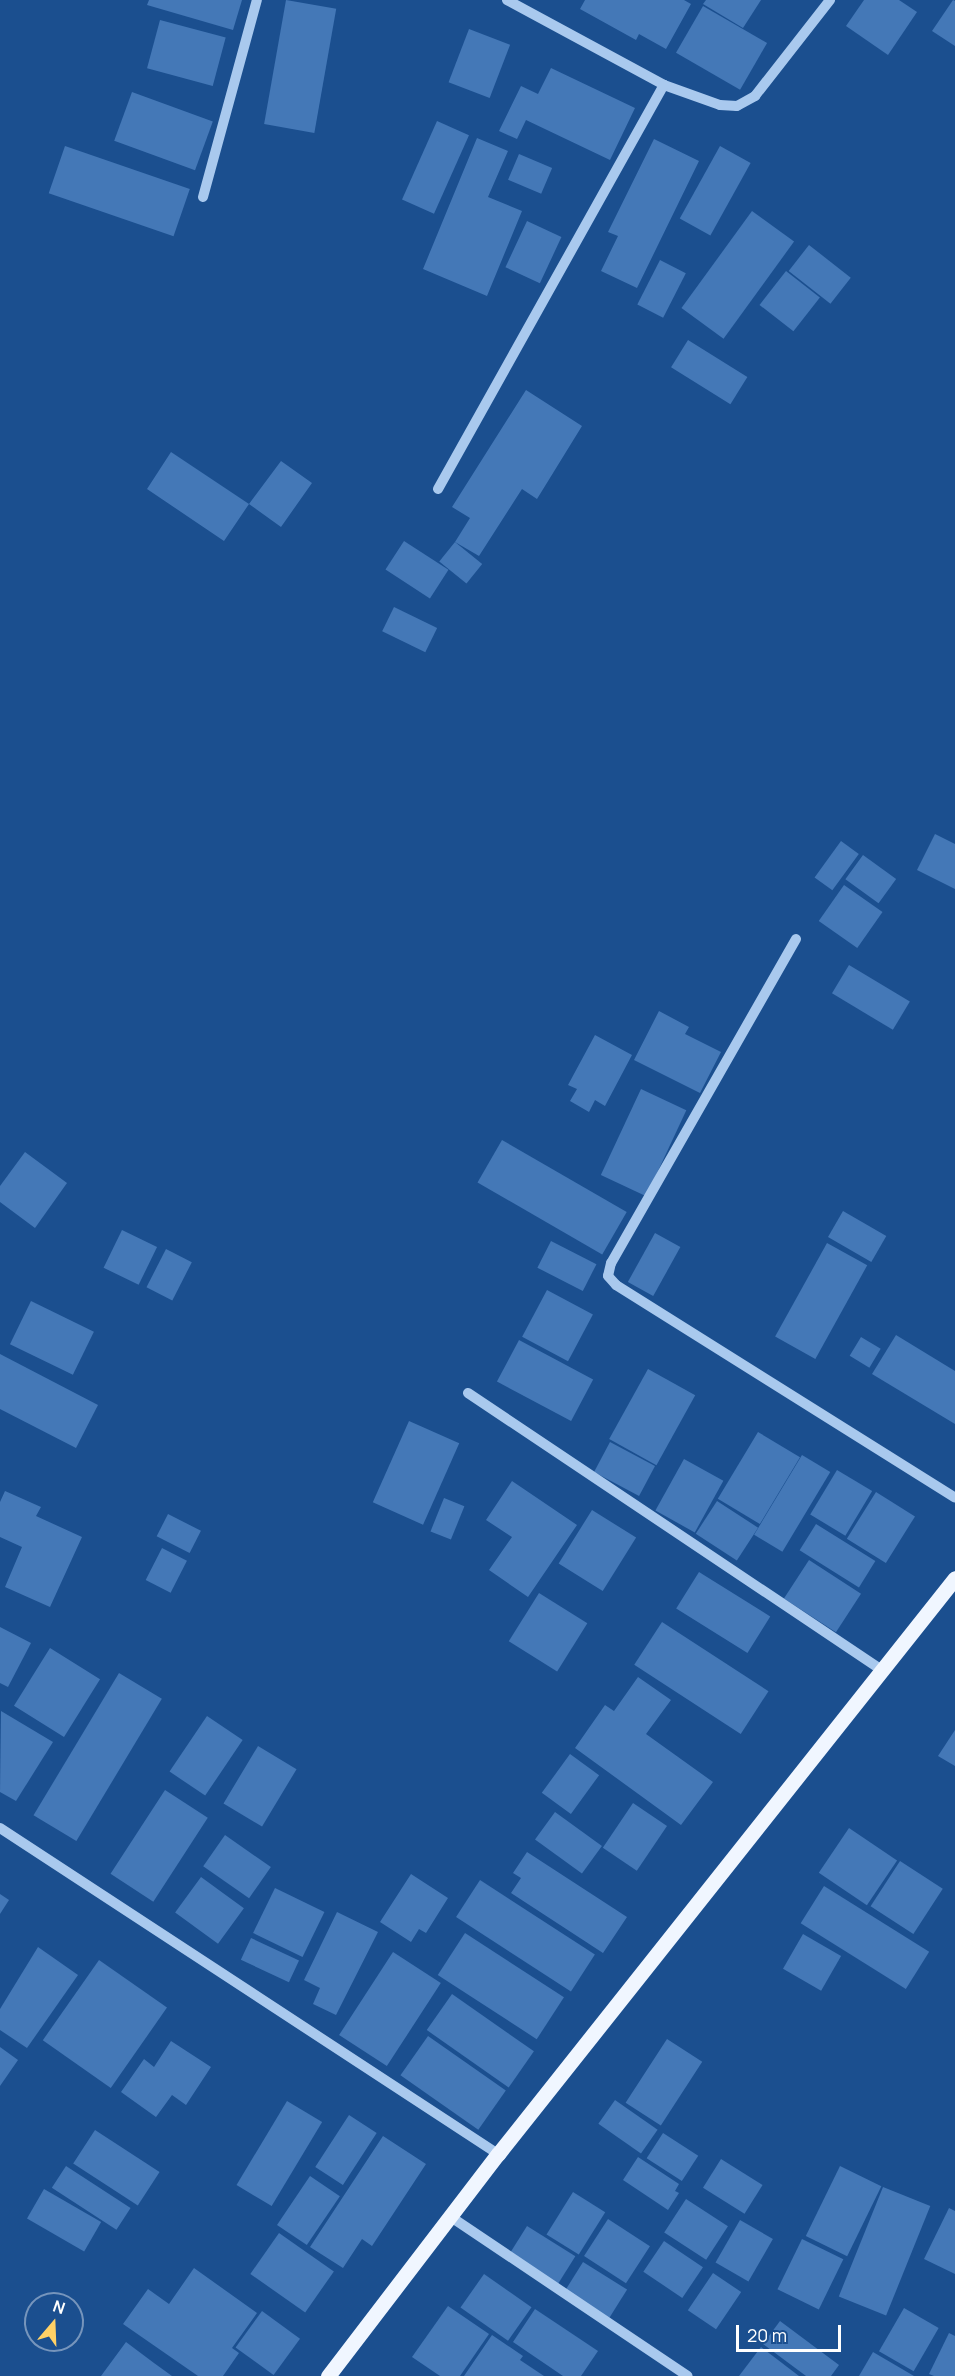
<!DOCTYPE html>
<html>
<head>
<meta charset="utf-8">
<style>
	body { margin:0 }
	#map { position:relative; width:955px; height:2376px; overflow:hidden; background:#1b4f8f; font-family:Manrope,sans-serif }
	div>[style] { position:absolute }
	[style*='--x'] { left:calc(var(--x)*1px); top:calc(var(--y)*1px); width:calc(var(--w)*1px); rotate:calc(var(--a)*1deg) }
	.building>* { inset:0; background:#4478b7; transform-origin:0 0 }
	.minor>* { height:10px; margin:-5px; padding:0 5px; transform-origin:5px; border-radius:5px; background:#a9c9ee }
	.major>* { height:15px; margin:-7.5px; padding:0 7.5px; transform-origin:7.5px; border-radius:7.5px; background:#f0f6ff }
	span { translate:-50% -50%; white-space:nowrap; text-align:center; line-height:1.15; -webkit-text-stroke:4.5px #1b4f8f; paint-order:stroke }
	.north { position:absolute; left:24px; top:2292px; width:60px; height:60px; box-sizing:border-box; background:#1b4f8f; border:2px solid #7695bc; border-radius:50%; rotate:19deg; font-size:16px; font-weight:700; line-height:24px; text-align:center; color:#fff }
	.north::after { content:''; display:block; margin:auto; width:21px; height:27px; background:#ffd166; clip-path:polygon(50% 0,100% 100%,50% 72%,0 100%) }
	.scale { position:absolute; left:736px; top:2325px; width:105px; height:27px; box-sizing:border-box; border:3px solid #fff; border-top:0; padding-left:8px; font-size:18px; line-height:21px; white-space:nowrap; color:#fff; -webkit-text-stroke:4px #1b4f8f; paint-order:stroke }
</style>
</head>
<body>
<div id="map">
	<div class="building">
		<i style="clip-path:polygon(149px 0,242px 0,233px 30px,147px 5px)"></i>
		<i style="left:286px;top:0;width:51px;height:126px;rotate:10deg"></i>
		<i style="clip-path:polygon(585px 0,684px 0,691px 4px,666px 49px,639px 34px,636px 40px,580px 9px)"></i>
		<i style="clip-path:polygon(706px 0,761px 0,743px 28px,703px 4px)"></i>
		<i style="clip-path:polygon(864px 0,899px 0,917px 12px,888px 55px,846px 26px)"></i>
		<i style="clip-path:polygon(953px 0,955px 1px,955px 46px,932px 31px)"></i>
		<i style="left:703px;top:6px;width:74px;height:54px;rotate:30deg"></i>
		<i style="left:160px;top:20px;width:68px;height:50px;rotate:15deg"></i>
		<i style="left:469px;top:29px;width:44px;height:57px;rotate:21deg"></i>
		<i style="clip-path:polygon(551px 68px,635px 108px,610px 160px,526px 120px,517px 139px,499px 131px,521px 86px,538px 94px)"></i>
		<i style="left:132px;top:92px;width:86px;height:52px;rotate:20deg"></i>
		<i style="left:437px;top:121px;width:35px;height:86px;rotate:24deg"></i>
		<i style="clip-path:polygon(477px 138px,508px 151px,488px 197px,522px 211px,487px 296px,423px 269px)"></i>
		<i style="clip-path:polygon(654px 139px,699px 161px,637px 288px,601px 271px,618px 236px,608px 232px)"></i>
		<i style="left:65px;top:146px;width:132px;height:50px;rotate:19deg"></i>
		<i style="left:720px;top:146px;width:35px;height:83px;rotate:29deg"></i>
		<i style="left:519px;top:154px;width:36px;height:28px;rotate:23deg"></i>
		<i style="left:752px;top:211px;width:52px;height:120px;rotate:36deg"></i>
		<i style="left:527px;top:221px;width:38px;height:51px;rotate:25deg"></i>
		<i style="left:809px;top:245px;width:53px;height:33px;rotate:38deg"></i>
		<i style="left:660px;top:260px;width:29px;height:50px;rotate:27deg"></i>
		<i style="left:786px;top:271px;width:43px;height:43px;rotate:38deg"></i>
		<i style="left:688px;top:340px;width:70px;height:32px;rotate:32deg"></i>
		<i style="clip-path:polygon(526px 390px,582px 426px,537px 499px,522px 489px,479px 556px,455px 542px,470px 518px,452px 507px)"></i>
		<i style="clip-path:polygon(171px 452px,249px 504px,281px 461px,312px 483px,281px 527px,249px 504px,224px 541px,147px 489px)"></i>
		<i style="left:404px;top:541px;width:53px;height:34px;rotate:33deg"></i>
		<i style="left:455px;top:542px;width:35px;height:25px;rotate:39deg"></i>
		<i style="left:394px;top:607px;width:48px;height:27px;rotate:26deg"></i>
		<i style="clip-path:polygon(935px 834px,955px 844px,955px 889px,917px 870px)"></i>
		<i style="left:841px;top:841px;width:22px;height:45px;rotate:36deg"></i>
		<i style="left:863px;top:855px;width:41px;height:30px;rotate:36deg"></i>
		<i style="left:844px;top:885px;width:47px;height:44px;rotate:35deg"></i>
		<i style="left:849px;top:965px;width:71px;height:33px;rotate:31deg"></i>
		<i style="clip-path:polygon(659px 1011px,689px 1027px,685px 1034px,721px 1052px,700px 1093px,634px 1060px)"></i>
		<i style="clip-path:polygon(595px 1035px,632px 1055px,605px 1106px,595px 1100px,589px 1112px,570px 1101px,577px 1089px,568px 1085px)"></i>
		<i style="left:641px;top:1089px;width:50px;height:95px;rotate:25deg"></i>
		<i style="left:502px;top:1140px;width:144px;height:49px;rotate:30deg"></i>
		<i style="clip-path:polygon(25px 1152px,67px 1183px,35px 1228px,0 1202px,0 1186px)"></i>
		<i style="left:843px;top:1211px;width:50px;height:30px;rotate:30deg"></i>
		<i style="left:122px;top:1230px;width:39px;height:42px;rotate:26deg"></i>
		<i style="left:655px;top:1233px;width:29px;height:56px;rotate:29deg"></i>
		<i style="left:551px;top:1241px;width:51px;height:30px;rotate:27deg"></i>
		<i style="left:827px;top:1243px;width:46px;height:107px;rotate:29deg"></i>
		<i style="left:166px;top:1249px;width:29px;height:43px;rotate:27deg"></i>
		<i style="left:547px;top:1290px;width:52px;height:53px;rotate:28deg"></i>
		<i style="left:31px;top:1301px;width:70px;height:48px;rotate:26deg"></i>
		<i style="clip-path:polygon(896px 1335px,955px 1371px,955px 1424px,872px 1374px)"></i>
		<i style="left:861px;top:1337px;width:23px;height:22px;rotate:31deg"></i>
		<i style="left:519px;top:1340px;width:84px;height:47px;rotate:28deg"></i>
		<i style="clip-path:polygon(0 1354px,98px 1405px,76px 1448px,0 1409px)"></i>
		<i style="left:648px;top:1369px;width:54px;height:80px;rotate:29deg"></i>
		<i style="left:409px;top:1421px;width:55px;height:89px;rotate:24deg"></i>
		<i style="left:758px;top:1432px;width:49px;height:78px;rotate:31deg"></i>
		<i style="left:610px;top:1442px;width:51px;height:34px;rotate:28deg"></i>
		<i style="left:802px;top:1455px;width:33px;height:93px;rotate:31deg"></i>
		<i style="left:684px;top:1459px;width:45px;height:59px;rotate:29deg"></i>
		<i style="left:837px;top:1470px;width:41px;height:52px;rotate:31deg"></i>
		<i style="clip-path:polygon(512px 1481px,577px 1525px,528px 1597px,489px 1570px,512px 1537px,486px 1520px)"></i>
		<i style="clip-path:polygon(5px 1491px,41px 1507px,36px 1516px,82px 1537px,50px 1607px,5px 1587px,22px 1547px,0 1537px,0 1502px)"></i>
		<i style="left:876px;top:1492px;width:46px;height:55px;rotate:32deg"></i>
		<i style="left:444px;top:1498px;width:22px;height:36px;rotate:22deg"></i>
		<i style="left:717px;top:1501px;width:49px;height:39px;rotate:33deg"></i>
		<i style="left:592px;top:1510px;width:52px;height:63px;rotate:32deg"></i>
		<i style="left:168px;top:1514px;width:37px;height:25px;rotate:27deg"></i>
		<i style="left:816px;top:1524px;width:70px;height:31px;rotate:32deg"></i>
		<i style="left:162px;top:1548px;width:28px;height:36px;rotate:27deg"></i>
		<i style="left:809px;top:1560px;width:62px;height:46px;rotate:33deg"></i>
		<i style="left:699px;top:1572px;width:84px;height:43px;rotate:32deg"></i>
		<i style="left:539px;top:1593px;width:57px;height:57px;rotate:32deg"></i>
		<i style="left:662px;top:1622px;width:127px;height:51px;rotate:33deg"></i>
		<i style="clip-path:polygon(0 1627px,31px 1643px,8px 1687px,0 1683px)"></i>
		<i style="left:50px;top:1648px;width:59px;height:68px;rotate:32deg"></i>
		<i style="left:119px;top:1673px;width:50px;height:166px;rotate:31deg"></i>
		<i style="clip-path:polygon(638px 1677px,671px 1700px,646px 1734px,713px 1782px,681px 1825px,575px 1748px,605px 1705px,614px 1711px)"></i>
		<i style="clip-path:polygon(1px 1711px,53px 1742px,16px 1801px,0 1792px)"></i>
		<i style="left:207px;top:1716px;width:43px;height:67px;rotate:34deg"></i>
		<i style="clip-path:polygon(955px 1730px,955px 1766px,938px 1756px)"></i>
		<i style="left:258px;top:1746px;width:45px;height:67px;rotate:31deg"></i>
		<i style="left:570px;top:1754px;width:36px;height:48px;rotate:36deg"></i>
		<i style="left:165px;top:1790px;width:51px;height:100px;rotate:33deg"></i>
		<i style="left:633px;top:1803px;width:41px;height:54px;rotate:34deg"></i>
		<i style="left:555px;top:1812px;width:58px;height:34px;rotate:36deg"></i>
		<i style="left:849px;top:1828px;width:58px;height:54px;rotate:34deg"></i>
		<i style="left:225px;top:1835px;width:56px;height:38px;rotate:35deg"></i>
		<i style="clip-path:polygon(527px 1852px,627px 1917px,603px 1953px,511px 1893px,521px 1878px,513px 1873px)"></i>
		<i style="left:900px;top:1861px;width:51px;height:54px;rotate:33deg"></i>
		<i style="clip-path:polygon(411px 1874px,448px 1898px,426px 1933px,419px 1929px,411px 1942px,380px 1922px)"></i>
		<i style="left:201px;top:1877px;width:53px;height:44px;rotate:36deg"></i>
		<i style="left:480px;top:1880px;width:137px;height:44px;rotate:33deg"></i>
		<i style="left:824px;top:1886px;width:124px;height:44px;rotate:32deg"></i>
		<i style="left:275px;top:1888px;width:55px;height:50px;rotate:26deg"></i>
		<i style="clip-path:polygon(0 1894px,9px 1900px,0 1914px)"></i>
		<i style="clip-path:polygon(337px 1912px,378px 1932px,336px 2015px,313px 2004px,320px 1988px,304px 1980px)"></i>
		<i style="left:465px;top:1933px;width:118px;height:50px;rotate:33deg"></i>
		<i style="left:803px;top:1934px;width:44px;height:40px;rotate:30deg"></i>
		<i style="left:251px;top:1938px;width:53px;height:24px;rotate:25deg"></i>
		<i style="clip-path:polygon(38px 1947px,78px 1975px,27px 2048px,0 2030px,0 2009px)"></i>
		<i style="left:393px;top:1952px;width:57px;height:99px;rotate:33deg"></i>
		<i style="left:99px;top:1960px;width:83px;height:98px;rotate:35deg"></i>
		<i style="left:452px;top:1994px;width:100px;height:44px;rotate:35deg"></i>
		<i style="left:428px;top:2036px;width:95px;height:48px;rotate:35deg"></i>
		<i style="left:667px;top:2039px;width:42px;height:76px;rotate:33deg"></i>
		<i style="clip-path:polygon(171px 2041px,211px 2067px,186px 2105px,172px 2095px,156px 2117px,121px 2092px,144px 2059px,154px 2067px)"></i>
		<i style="clip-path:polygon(0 2047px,18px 2060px,0 2086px)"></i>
		<i style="left:615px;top:2100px;width:52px;height:29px;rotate:35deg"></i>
		<i style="left:287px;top:2101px;width:41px;height:98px;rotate:31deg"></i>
		<i style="left:349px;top:2115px;width:33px;height:62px;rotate:33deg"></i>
		<i style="left:95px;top:2130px;width:77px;height:40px;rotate:33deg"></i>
		<i style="left:663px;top:2133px;width:42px;height:30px;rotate:33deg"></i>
		<i style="clip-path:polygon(383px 2136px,426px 2164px,372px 2246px,362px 2239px,343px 2268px,310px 2247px)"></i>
		<i style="clip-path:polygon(638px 2157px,679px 2184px,675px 2191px,679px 2193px,668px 2210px,623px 2180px)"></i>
		<i style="left:721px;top:2159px;width:49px;height:34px;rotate:32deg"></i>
		<i style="left:66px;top:2166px;width:77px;height:26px;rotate:33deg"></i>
		<i style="left:840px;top:2166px;width:46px;height:78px;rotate:26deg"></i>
		<i style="left:310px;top:2176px;width:36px;height:59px;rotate:34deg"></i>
		<i style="left:883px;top:2187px;width:51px;height:118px;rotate:22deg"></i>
		<i style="left:44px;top:2189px;width:66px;height:34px;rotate:30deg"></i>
		<i style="left:573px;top:2192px;width:38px;height:50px;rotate:32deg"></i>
		<i style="left:686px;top:2199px;width:50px;height:40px;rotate:33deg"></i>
		<i style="clip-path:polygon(949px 2208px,955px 2211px,955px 2274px,924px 2259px)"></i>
		<i style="left:608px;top:2219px;width:50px;height:44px;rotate:33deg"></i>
		<i style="left:740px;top:2220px;width:38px;height:49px;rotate:30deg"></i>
		<i style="left:527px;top:2226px;width:57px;height:34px;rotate:32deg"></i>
		<i style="left:279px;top:2233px;width:67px;height:50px;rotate:35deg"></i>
		<i style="left:802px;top:2239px;width:46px;height:56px;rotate:26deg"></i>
		<i style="left:664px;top:2241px;width:47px;height:37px;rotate:34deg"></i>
		<i style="left:583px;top:2262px;width:52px;height:36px;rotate:32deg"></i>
		<i style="clip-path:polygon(194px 2268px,257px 2313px,232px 2348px,239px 2353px,223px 2376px,198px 2376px,123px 2324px,148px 2289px,169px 2304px)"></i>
		<i style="left:713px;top:2273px;width:34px;height:45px;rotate:34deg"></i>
		<i style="left:484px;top:2274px;width:58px;height:41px;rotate:35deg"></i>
		<i style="clip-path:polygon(448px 2306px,489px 2334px,460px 2376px,440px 2376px,412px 2357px)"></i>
		<i style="left:904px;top:2308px;width:40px;height:50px;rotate:30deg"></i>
		<i style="clip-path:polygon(535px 2309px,598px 2351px,581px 2376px,563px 2376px,513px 2342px)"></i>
		<i style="left:262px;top:2311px;width:47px;height:45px;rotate:36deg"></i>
		<i style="clip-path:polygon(780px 2321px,839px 2365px,831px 2376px,806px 2376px,763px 2344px)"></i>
		<i style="clip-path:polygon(949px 2333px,955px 2336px,955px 2376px,934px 2376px,929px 2374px)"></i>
		<i style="clip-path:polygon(492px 2335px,523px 2356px,520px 2360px,544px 2376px,464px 2376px)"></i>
		<i style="clip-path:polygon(126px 2342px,154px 2363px,172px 2376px,101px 2376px)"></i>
		<i style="clip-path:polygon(761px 2347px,799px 2376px,739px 2376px)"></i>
		<i style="clip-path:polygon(873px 2352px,914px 2376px,859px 2376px)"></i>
	</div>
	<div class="minor">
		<i style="--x:507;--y:0;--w:179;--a:28.4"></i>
		<i style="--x:664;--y:85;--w:59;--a:19.7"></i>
		<i style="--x:720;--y:105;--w:17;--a:3"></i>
		<i style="--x:737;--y:106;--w:21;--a:-29"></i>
		<i style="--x:755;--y:96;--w:122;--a:-52"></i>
		<i style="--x:203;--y:197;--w:204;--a:-74.7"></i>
		<i style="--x:438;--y:489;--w:463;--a:-60.8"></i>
		<i style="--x:796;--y:939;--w:373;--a:119.7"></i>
		<i style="--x:611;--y:1263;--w:13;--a:103"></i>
		<i style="--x:608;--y:1276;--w:12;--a:48"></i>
		<i style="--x:616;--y:1285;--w:400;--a:32.1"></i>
		<i style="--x:468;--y:1393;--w:497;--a:33.8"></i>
		<i style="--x:0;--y:1828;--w:595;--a:33.21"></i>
		<i style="--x:451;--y:2217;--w:285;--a:33.9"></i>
	</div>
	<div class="major">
		<i style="--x:328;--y:2376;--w:280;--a:-52.6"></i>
		<i style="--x:498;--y:2154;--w:735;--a:-51.57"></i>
	</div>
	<div class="north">N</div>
	<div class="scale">20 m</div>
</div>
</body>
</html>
